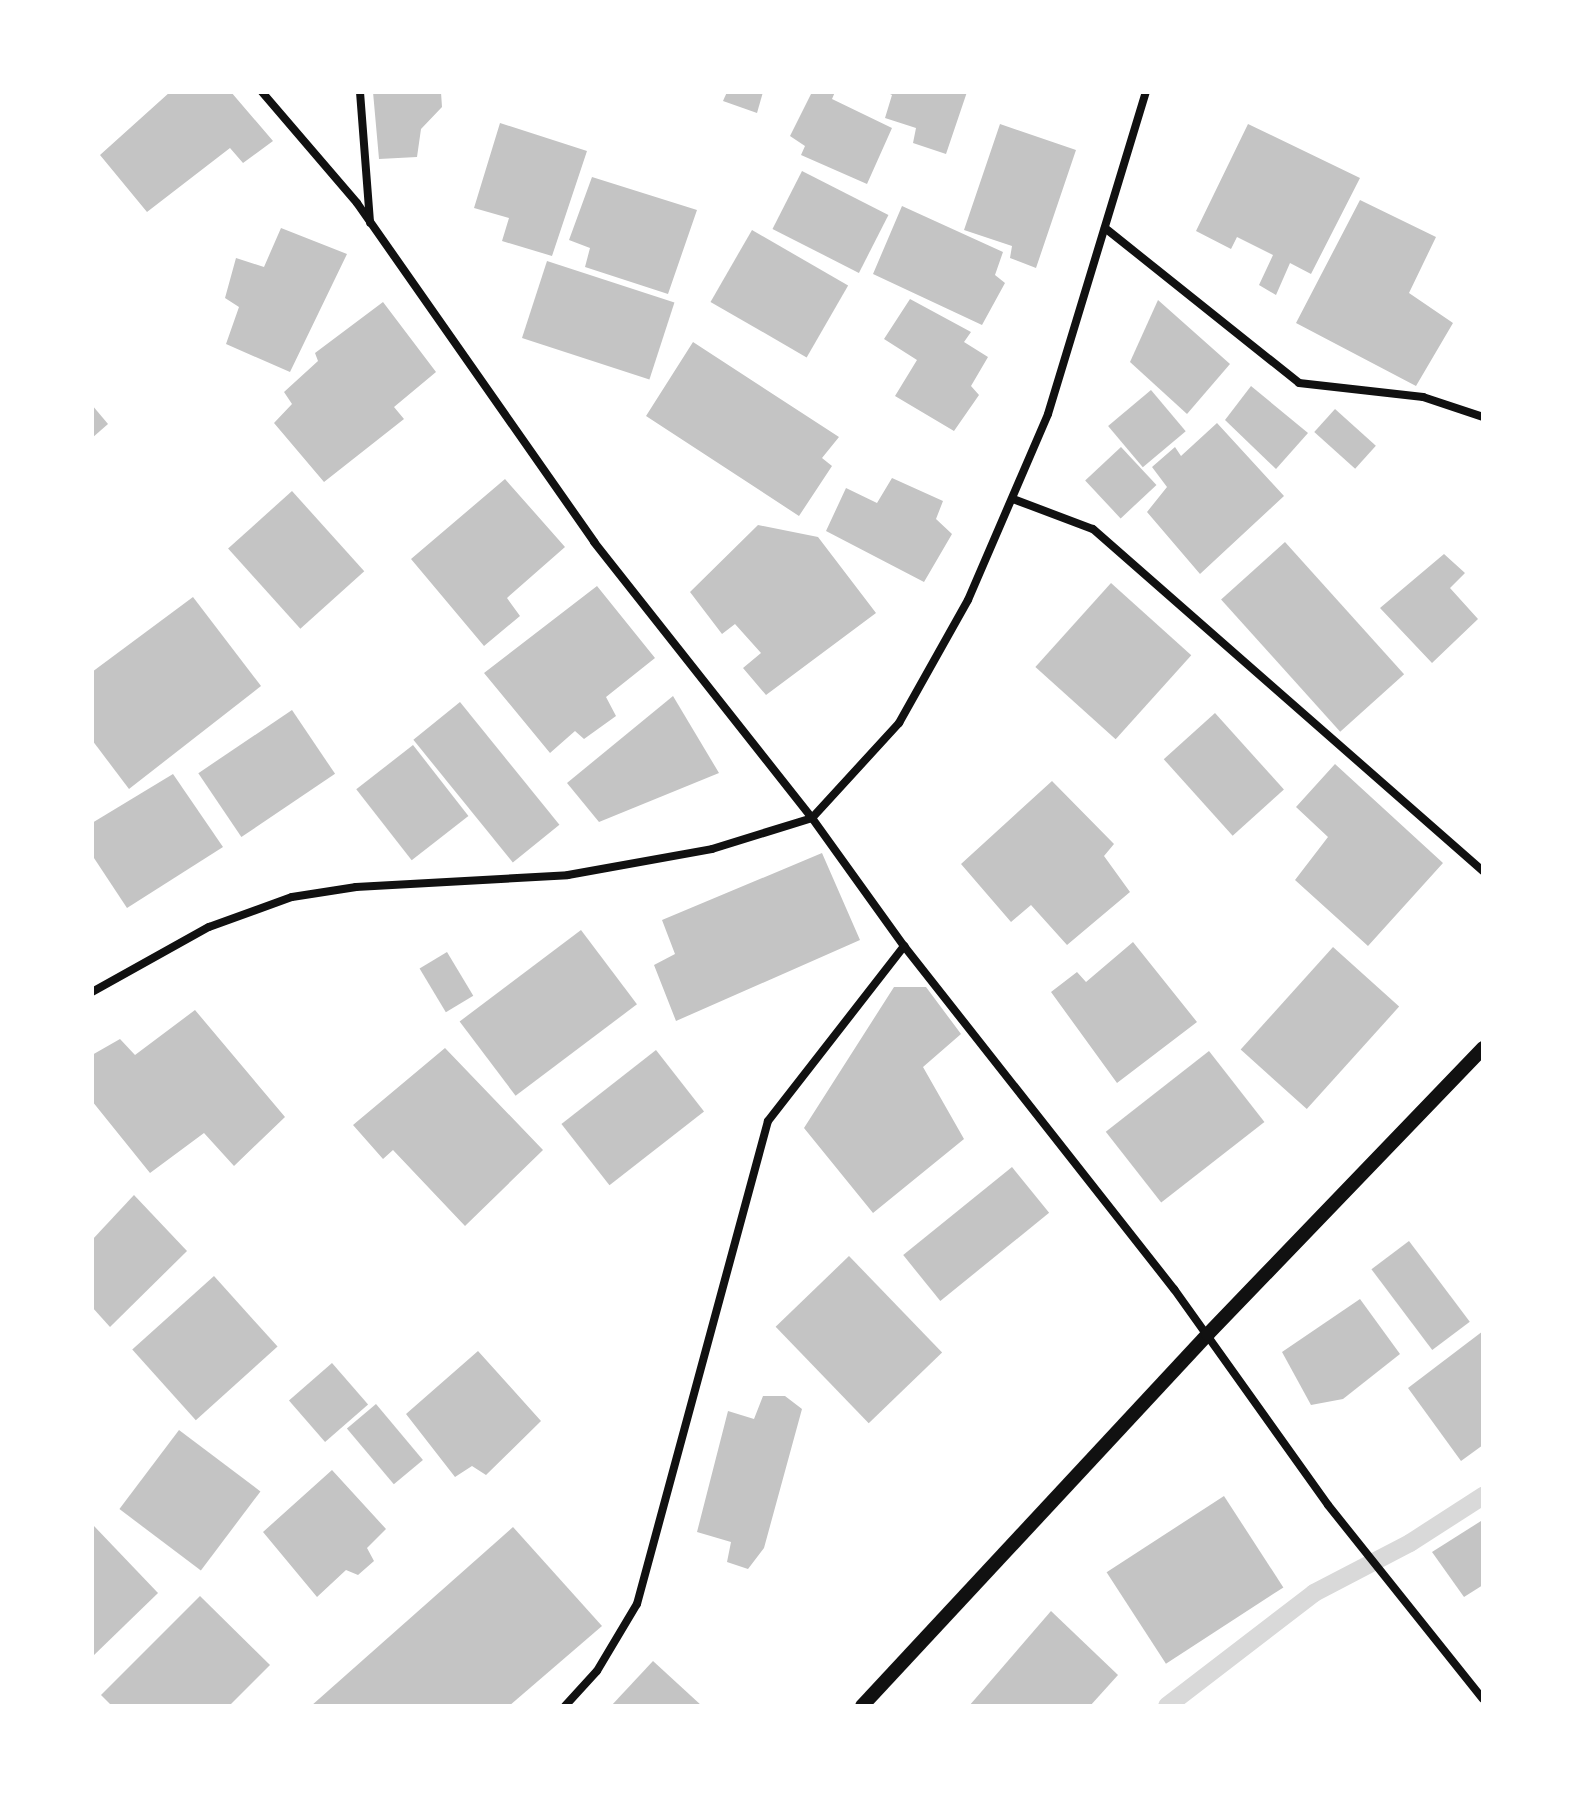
<!DOCTYPE html>
<html>
<head>
<meta charset="utf-8">
<style>
	body { margin:0 }
	#map { position:relative; width:1575px; height:1798px; overflow:hidden; background:#fff; font-family:"Archivo Narrow",sans-serif }
	div>[style] { position:absolute }
	[style*='--x'] { left:calc(var(--x)*1px); top:calc(var(--y)*1px); width:calc(var(--w)*1px); rotate:calc(var(--a)*1deg) }
	.stream>* { height:18px; margin:-9px; padding:0 9px; transform-origin:9px; border-radius:9px; background:#d9d9d9 }
	.building>* { inset:0; background:#c4c4c4; transform-origin:0 0 }
	.minor>* { height:8px; margin:-4px; padding:0 4px; transform-origin:4px; border-radius:4px; background:#111 }
	.tertiary>* { height:14px; margin:-7px; padding:0 7px; transform-origin:7px; border-radius:7px; background:#111 }
	span { translate:-50% -50%; white-space:nowrap; text-align:center; line-height:1.15; -webkit-text-stroke:8px #fff; paint-order:stroke }
	.frame { position:absolute; inset:0; border:94px solid #fff; pointer-events:none }
</style>
</head>
<body>
<div id="map">
	<div class="stream">
		<i style="--x:1167;--y:1706;--w:185;--a:-37.5"></i>
		<i style="--x:1314;--y:1593;--w:108;--a:-27.5"></i>
		<i style="--x:1410;--y:1543;--w:87;--a:-32.8"></i>
	</div>
	<div class="building">
		<i style="clip-path:polygon(170px 92px,231px 92px,273px 141px,243px 163px,230px 148px,147px 212px,100px 155px)"></i>
		<i style="clip-path:polygon(373px 92px,441px 92px,442px 107px,421px 129px,417px 157px,379px 159px)"></i>
		<i style="clip-path:polygon(727px 92px,763px 92px,757px 113px,723px 101px)"></i>
		<i style="clip-path:polygon(812px 92px,835px 92px,832px 99px,892px 128px,867px 184px,801px 155px,805px 146px,790px 136px)"></i>
		<i style="clip-path:polygon(886px 92px,967px 92px,946px 154px,913px 143px,916px 128px,885px 118px,892px 95px)"></i>
		<i style="clip-path:polygon(500px 123px,587px 151px,552px 256px,502px 241px,509px 218px,474px 208px)"></i>
		<i style="clip-path:polygon(1000px 124px,1076px 150px,1036px 268px,1010px 258px,1012px 246px,964px 230px)"></i>
		<i style="clip-path:polygon(1248px 124px,1360px 178px,1311px 274px,1290px 263px,1276px 295px,1259px 285px,1273px 255px,1237px 237px,1231px 249px,1196px 231px)"></i>
		<i style="left:802px;top:171px;width:97px;height:65px;rotate:27deg"></i>
		<i style="clip-path:polygon(592px 177px,697px 210px,668px 294px,585px 267px,590px 248px,569px 240px)"></i>
		<i style="clip-path:polygon(1360px 200px,1436px 237px,1409px 293px,1453px 323px,1416px 386px,1296px 323px)"></i>
		<i style="clip-path:polygon(902px 206px,1003px 252px,995px 275px,1005px 283px,982px 325px,873px 274px)"></i>
		<i style="clip-path:polygon(281px 228px,347px 254px,290px 372px,226px 344px,239px 307px,225px 298px,236px 258px,264px 267px)"></i>
		<i style="left:752px;top:230px;width:111px;height:83px;rotate:30deg"></i>
		<i style="left:547px;top:261px;width:134px;height:81px;rotate:18deg"></i>
		<i style="clip-path:polygon(910px 299px,971px 332px,964px 342px,988px 357px,971px 386px,979px 395px,954px 431px,895px 396px,917px 360px,884px 339px)"></i>
		<i style="clip-path:polygon(1158px 300px,1230px 364px,1187px 414px,1130px 362px)"></i>
		<i style="clip-path:polygon(383px 302px,436px 372px,394px 407px,404px 419px,324px 482px,274px 423px,292px 404px,284px 392px,318px 361px,315px 353px)"></i>
		<i style="clip-path:polygon(693px 342px,839px 437px,822px 458px,832px 466px,799px 516px,646px 416px)"></i>
		<i style="clip-path:polygon(1251px 386px,1308px 433px,1276px 469px,1225px 420px)"></i>
		<i style="left:1151px;top:390px;width:54px;height:56px;rotate:50deg"></i>
		<i style="clip-path:polygon(92px 405px,108px 424px,92px 438px)"></i>
		<i style="left:1335px;top:409px;width:55px;height:31px;rotate:42deg"></i>
		<i style="clip-path:polygon(1217px 423px,1284px 496px,1200px 574px,1147px 512px,1167px 487px,1152px 467px,1175px 447px,1181px 456px)"></i>
		<i style="left:1121px;top:447px;width:52px;height:49px;rotate:47deg"></i>
		<i style="clip-path:polygon(892px 478px,943px 501px,936px 519px,952px 534px,924px 582px,826px 531px,846px 488px,877px 503px)"></i>
		<i style="clip-path:polygon(505px 479px,565px 547px,507px 598px,520px 616px,484px 646px,411px 559px)"></i>
		<i style="left:292px;top:491px;width:108px;height:86px;rotate:48deg"></i>
		<i style="clip-path:polygon(758px 525px,818px 537px,876px 613px,766px 695px,743px 668px,761px 653px,735px 624px,722px 634px,690px 592px)"></i>
		<i style="left:1285px;top:542px;width:178px;height:86px;rotate:48deg"></i>
		<i style="clip-path:polygon(1444px 554px,1465px 573px,1450px 588px,1478px 619px,1432px 663px,1380px 608px)"></i>
		<i style="left:1111px;top:583px;width:108px;height:113px;rotate:42deg"></i>
		<i style="clip-path:polygon(597px 586px,655px 658px,606px 697px,616px 716px,584px 739px,575px 731px,550px 753px,484px 673px)"></i>
		<i style="clip-path:polygon(193px 597px,261px 686px,129px 789px,92px 740px,92px 672px)"></i>
		<i style="clip-path:polygon(673px 696px,719px 773px,599px 822px,567px 783px)"></i>
		<i style="left:460px;top:702px;width:158px;height:60px;rotate:51deg"></i>
		<i style="left:292px;top:710px;width:77px;height:113px;rotate:56deg"></i>
		<i style="left:1215px;top:713px;width:103px;height:69px;rotate:48deg"></i>
		<i style="left:413px;top:745px;width:90px;height:72px;rotate:52deg"></i>
		<i style="clip-path:polygon(1335px 764px,1443px 863px,1368px 946px,1295px 880px,1328px 837px,1296px 807px)"></i>
		<i style="clip-path:polygon(173px 774px,223px 847px,127px 908px,92px 855px,92px 823px)"></i>
		<i style="clip-path:polygon(1052px 781px,1114px 844px,1104px 856px,1130px 892px,1067px 945px,1031px 905px,1011px 922px,961px 864px)"></i>
		<i style="clip-path:polygon(822px 853px,860px 940px,676px 1021px,654px 965px,675px 954px,662px 920px)"></i>
		<i style="left:581px;top:930px;width:93px;height:152px;rotate:53deg"></i>
		<i style="clip-path:polygon(1133px 942px,1197px 1022px,1117px 1083px,1051px 992px,1077px 972px,1086px 982px)"></i>
		<i style="left:1333px;top:947px;width:89px;height:138px;rotate:42deg"></i>
		<i style="left:447px;top:952px;width:51px;height:32px;rotate:59deg"></i>
		<i style="clip-path:polygon(894px 987px,926px 987px,961px 1034px,923px 1067px,964px 1139px,873px 1213px,804px 1128px)"></i>
		<i style="clip-path:polygon(195px 1010px,285px 1117px,234px 1166px,204px 1133px,150px 1173px,92px 1101px,92px 1055px,120px 1039px,135px 1055px)"></i>
		<i style="clip-path:polygon(445px 1048px,543px 1150px,465px 1226px,393px 1150px,383px 1159px,353px 1125px)"></i>
		<i style="left:656px;top:1050px;width:78px;height:120px;rotate:52deg"></i>
		<i style="left:1209px;top:1051px;width:90px;height:131px;rotate:52deg"></i>
		<i style="left:1012px;top:1167px;width:59px;height:140px;rotate:51deg"></i>
		<i style="clip-path:polygon(134px 1195px,187px 1251px,110px 1327px,92px 1307px,92px 1240px)"></i>
		<i style="left:1409px;top:1241px;width:101px;height:47px;rotate:53deg"></i>
		<i style="left:849px;top:1256px;width:134px;height:102px;rotate:46deg"></i>
		<i style="left:214px;top:1276px;width:95px;height:110px;rotate:48deg"></i>
		<i style="clip-path:polygon(1360px 1299px,1400px 1354px,1343px 1399px,1311px 1405px,1282px 1352px)"></i>
		<i style="clip-path:polygon(1483px 1331px,1483px 1445px,1461px 1461px,1408px 1388px)"></i>
		<i style="clip-path:polygon(478px 1351px,541px 1421px,486px 1475px,472px 1466px,455px 1477px,406px 1414px)"></i>
		<i style="left:332px;top:1363px;width:55px;height:57px;rotate:49deg"></i>
		<i style="clip-path:polygon(763px 1396px,785px 1396px,802px 1409px,764px 1548px,748px 1569px,727px 1562px,731px 1542px,697px 1532px,728px 1411px,754px 1419px)"></i>
		<i style="left:376px;top:1404px;width:73px;height:38px;rotate:50deg"></i>
		<i style="left:179px;top:1430px;width:102px;height:99px;rotate:37deg"></i>
		<i style="clip-path:polygon(332px 1470px,386px 1529px,367px 1548px,374px 1561px,358px 1575px,346px 1570px,317px 1597px,263px 1532px)"></i>
		<i style="left:1224px;top:1496px;width:109px;height:140px;rotate:57deg"></i>
		<i style="clip-path:polygon(1481px 1521px,1483px 1585px,1464px 1597px,1432px 1552px)"></i>
		<i style="clip-path:polygon(94px 1526px,158px 1593px,92px 1657px,92px 1528px)"></i>
		<i style="clip-path:polygon(513px 1527px,602px 1626px,509px 1706px,311px 1706px)"></i>
		<i style="clip-path:polygon(200px 1596px,270px 1665px,229px 1706px,112px 1706px,101px 1695px)"></i>
		<i style="clip-path:polygon(1051px 1611px,1118px 1675px,1090px 1706px,969px 1706px)"></i>
		<i style="clip-path:polygon(653px 1661px,702px 1706px,611px 1706px)"></i>
	</div>
	<div class="minor">
		<i style="--x:262;--y:92;--w:146;--a:49.4"></i>
		<i style="--x:357;--y:203;--w:414;--a:55"></i>
		<i style="--x:594;--y:542;--w:352;--a:51.7"></i>
		<i style="--x:812;--y:818;--w:158;--a:54.3"></i>
		<i style="--x:904;--y:946;--w:437;--a:51.8"></i>
		<i style="--x:1174;--y:1289;--w:265;--a:54.5"></i>
		<i style="--x:1328;--y:1505;--w:248;--a:51.4"></i>
		<i style="--x:360;--y:92;--w:131;--a:85.6"></i>
		<i style="--x:1105;--y:228;--w:248;--a:38.6"></i>
		<i style="--x:1299;--y:383;--w:125;--a:6.4"></i>
		<i style="--x:1423;--y:397;--w:63;--a:18.4"></i>
		<i style="--x:1013;--y:499;--w:85;--a:20.6"></i>
		<i style="--x:1093;--y:529;--w:519;--a:41.25"></i>
		<i style="--x:92;--y:992;--w:134;--a:-29.1"></i>
		<i style="--x:209;--y:927;--w:88;--a:-19.9"></i>
		<i style="--x:292;--y:897;--w:65;--a:-8.9"></i>
		<i style="--x:356;--y:887;--w:212;--a:-3.2"></i>
		<i style="--x:568;--y:875;--w:146;--a:-10.2"></i>
		<i style="--x:712;--y:849;--w:105;--a:-17.2"></i>
		<i style="--x:812;--y:818;--w:129;--a:-47.5"></i>
		<i style="--x:899;--y:723;--w:141;--a:-60.7"></i>
		<i style="--x:968;--y:600;--w:202;--a:-66.7"></i>
		<i style="--x:1048;--y:414;--w:337;--a:-73.1"></i>
		<i style="--x:565;--y:1706;--w:47;--a:-47.6"></i>
		<i style="--x:597;--y:1671;--w:78;--a:-59.2"></i>
		<i style="--x:637;--y:1604;--w:500;--a:-74.83"></i>
		<i style="--x:768;--y:1121;--w:222;--a:-52.1"></i>
	</div>
	<div class="tertiary">
		<i style="--x:862;--y:1706;--w:508;--a:-47.07"></i>
		<i style="--x:1208;--y:1334;--w:397;--a:-46.1"></i>
	</div>
	<div class="frame"></div>
</div>
</body>
</html>
